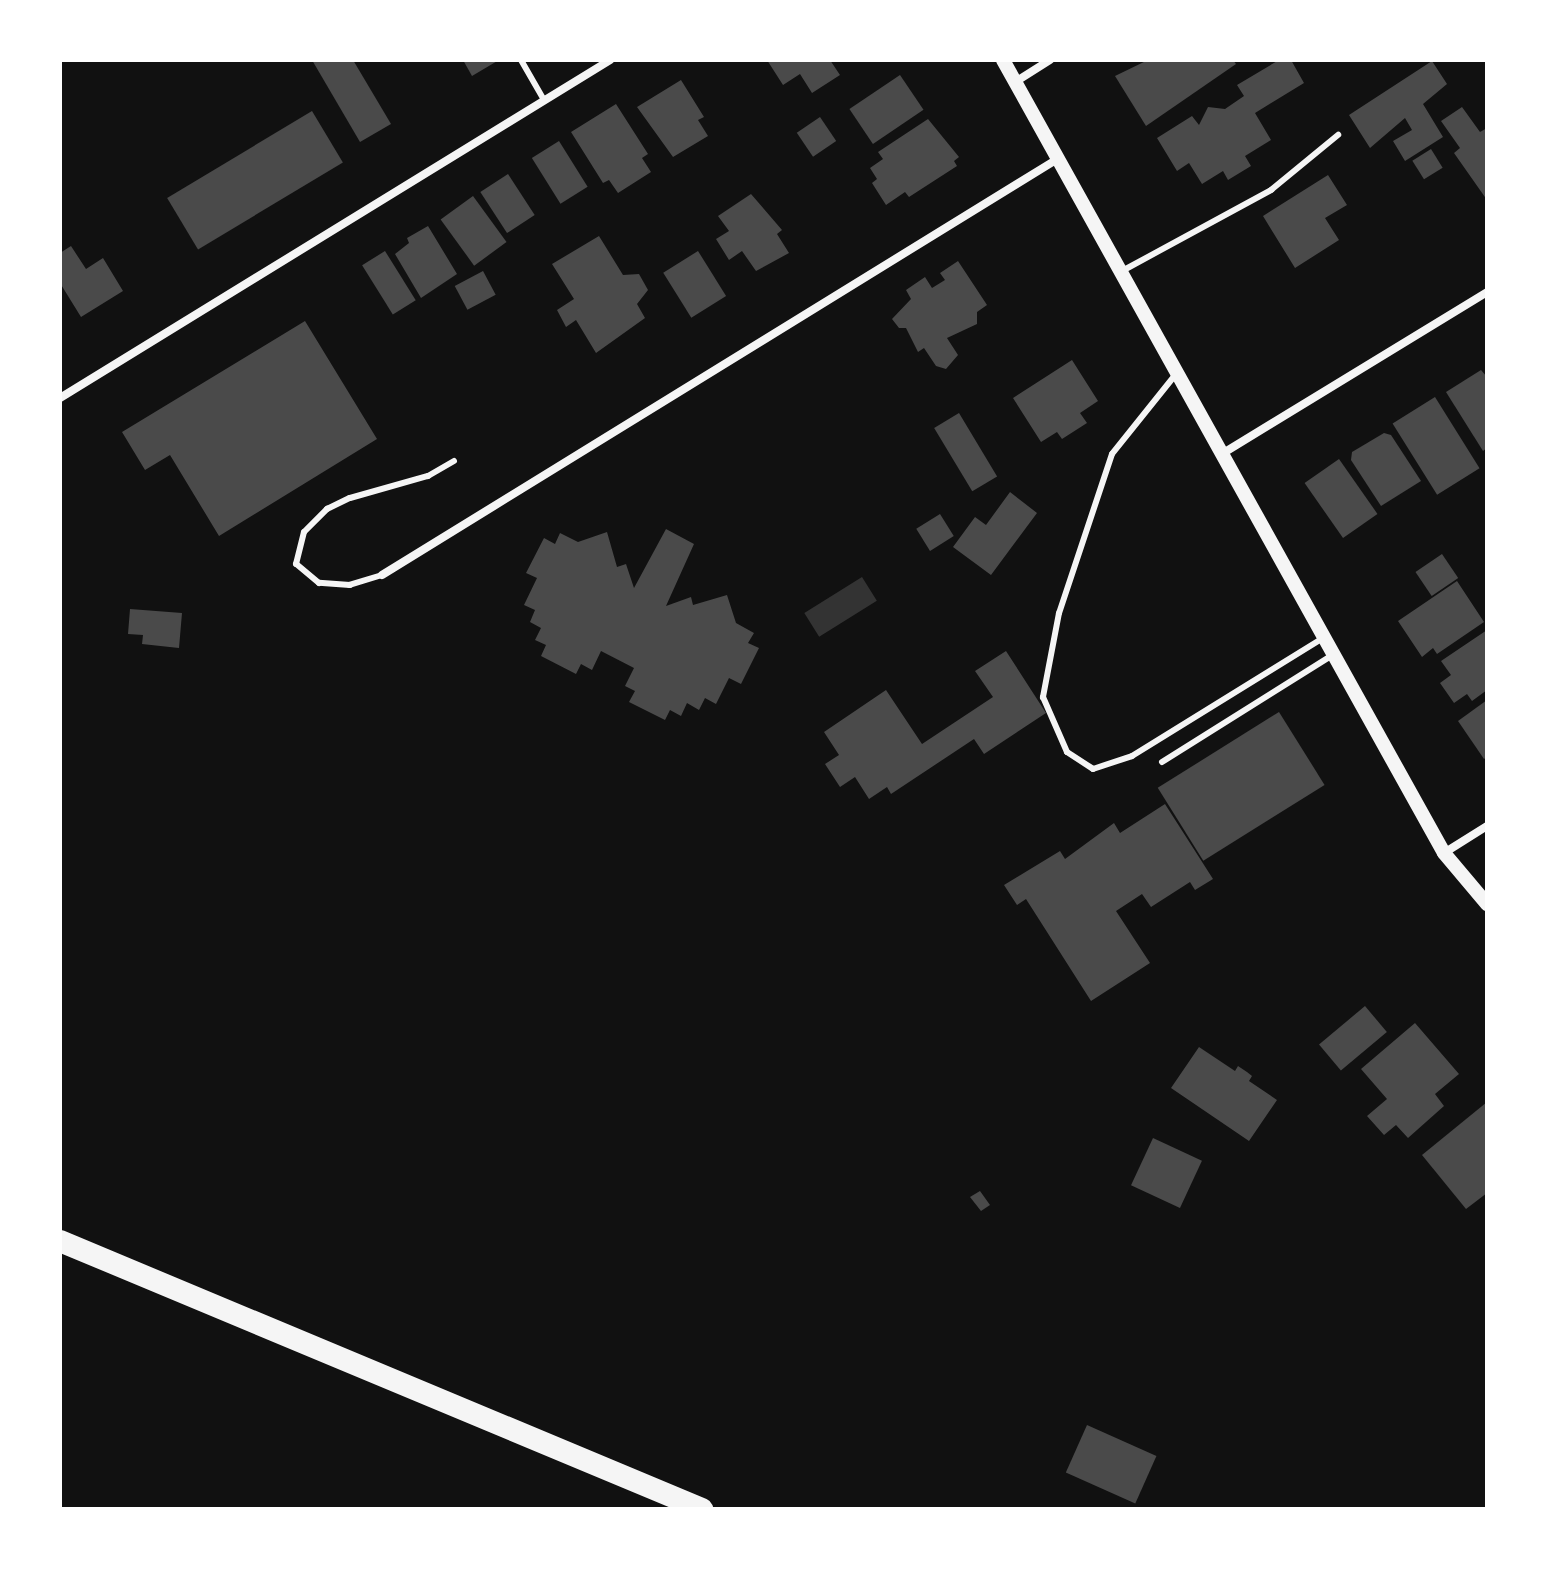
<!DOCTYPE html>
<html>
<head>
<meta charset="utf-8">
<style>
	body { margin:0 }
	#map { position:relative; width:1547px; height:1569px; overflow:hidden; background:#111; font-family:"PT Serif",serif }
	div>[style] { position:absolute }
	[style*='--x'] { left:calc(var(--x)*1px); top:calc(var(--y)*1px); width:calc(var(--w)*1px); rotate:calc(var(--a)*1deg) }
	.water>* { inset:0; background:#333; transform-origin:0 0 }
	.building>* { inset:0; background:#4a4a4a; transform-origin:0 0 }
	.service>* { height:6px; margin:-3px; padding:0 3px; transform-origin:3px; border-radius:3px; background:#f5f5f5 }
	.minor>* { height:8px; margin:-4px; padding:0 4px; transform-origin:4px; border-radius:4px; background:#f5f5f5 }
	.tertiary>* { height:14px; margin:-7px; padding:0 7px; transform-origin:7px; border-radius:7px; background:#f5f5f5 }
	.trunk>* { height:22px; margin:-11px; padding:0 11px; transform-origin:11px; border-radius:11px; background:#f5f5f5 }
	span { translate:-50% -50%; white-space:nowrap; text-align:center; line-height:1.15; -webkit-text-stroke:8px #fff; paint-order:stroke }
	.frame { position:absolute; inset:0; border:62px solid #fff; pointer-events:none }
</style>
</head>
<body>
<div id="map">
	<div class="water">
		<i style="left:862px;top:577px;width:28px;height:68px;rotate:58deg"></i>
	</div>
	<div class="building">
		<i style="clip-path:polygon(312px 60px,353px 60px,391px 124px,360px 142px)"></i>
		<i style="clip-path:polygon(463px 60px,499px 60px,472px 76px)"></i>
		<i style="clip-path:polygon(767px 60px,830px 60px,840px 75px,812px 93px,800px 74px,783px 85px)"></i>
		<i style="clip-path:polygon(1148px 60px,1233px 60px,1236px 64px,1146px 126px,1115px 76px)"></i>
		<i style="clip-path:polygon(1279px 60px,1291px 60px,1304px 83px,1255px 113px,1271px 140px,1245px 156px,1251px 166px,1228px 180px,1223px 171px,1202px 184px,1189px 163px,1177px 171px,1157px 138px,1192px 116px,1199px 125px,1208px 107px,1225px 109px,1244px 96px,1237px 85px)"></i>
		<i style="clip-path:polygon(1432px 61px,1447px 84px,1423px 104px,1443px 137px,1405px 161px,1393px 141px,1412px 130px,1405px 118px,1370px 148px,1349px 115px)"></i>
		<i style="left:900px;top:75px;width:42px;height:61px;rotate:56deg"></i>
		<i style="clip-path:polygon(681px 80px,704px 117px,698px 120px,708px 136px,673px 157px,637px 107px)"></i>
		<i style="clip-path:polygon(616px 104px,648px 154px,642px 158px,651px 172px,618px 193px,609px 180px,603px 183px,571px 132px)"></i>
		<i style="clip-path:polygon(1462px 107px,1480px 132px,1487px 128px,1487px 200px,1454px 153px,1460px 148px,1441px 121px)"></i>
		<i style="left:312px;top:111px;width:60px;height:169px;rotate:59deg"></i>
		<i style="left:820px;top:117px;width:29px;height:28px;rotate:56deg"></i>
		<i style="clip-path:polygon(928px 119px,959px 157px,954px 161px,957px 166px,909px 197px,905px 192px,886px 205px,872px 183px,877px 179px,870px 168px,883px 159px,878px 152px)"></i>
		<i style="left:559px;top:141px;width:54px;height:32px;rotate:58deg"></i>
		<i style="left:1431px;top:149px;width:22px;height:22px;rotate:58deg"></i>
		<i style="left:508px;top:174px;width:49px;height:33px;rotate:57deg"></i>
		<i style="clip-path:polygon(1328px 175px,1347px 205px,1325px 218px,1339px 240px,1295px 268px,1263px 216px)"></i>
		<i style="clip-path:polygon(751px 194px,782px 230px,777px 234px,789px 253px,756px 271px,742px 251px,729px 260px,716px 239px,729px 231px,718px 216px)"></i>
		<i style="left:473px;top:196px;width:57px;height:40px;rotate:54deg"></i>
		<i style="clip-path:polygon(428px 226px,457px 274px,421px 298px,395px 254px,409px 243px,407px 238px)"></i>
		<i style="clip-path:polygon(599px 236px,623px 275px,639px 274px,648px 290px,637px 304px,645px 318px,596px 353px,576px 320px,566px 327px,557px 310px,574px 299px,552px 264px)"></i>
		<i style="clip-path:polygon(71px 246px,86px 269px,103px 258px,123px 291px,81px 317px,60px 283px,60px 253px)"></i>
		<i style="left:385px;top:251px;width:58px;height:27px;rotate:58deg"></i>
		<i style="left:698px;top:251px;width:53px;height:41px;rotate:58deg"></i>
		<i style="clip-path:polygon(958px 261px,987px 305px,977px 312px,977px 324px,947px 338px,958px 355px,946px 369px,936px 366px,924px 348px,918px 352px,906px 328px,899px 328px,892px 319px,911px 299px,906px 290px,925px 277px,932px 288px,945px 280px,940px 273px)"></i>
		<i style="left:483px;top:271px;width:27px;height:32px;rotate:62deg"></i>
		<i style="clip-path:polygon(305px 321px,377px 439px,219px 536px,170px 455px,145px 470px,122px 432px)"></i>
		<i style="clip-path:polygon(1072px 360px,1098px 401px,1080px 413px,1087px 423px,1062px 439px,1057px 432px,1041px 442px,1013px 398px)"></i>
		<i style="clip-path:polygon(1481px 370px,1487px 377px,1487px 448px,1483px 451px,1446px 392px)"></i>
		<i style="left:1435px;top:397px;width:84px;height:50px;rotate:58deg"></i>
		<i style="left:959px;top:413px;width:74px;height:29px;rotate:59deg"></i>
		<i style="clip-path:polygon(1384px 433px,1391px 435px,1421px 481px,1381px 506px,1351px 460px,1352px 452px)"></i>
		<i style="left:1339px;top:459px;width:67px;height:42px;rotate:55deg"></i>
		<i style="clip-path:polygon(1010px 492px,1037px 513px,991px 575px,953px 547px,975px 517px,986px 525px)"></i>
		<i style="left:940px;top:514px;width:26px;height:28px;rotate:58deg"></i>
		<i style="clip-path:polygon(666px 529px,694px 544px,666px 606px,691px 597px,693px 605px,727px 595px,736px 623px,754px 633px,748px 643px,759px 648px,741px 684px,729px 678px,716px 704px,705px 698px,699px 710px,687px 703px,681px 716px,670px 710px,665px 720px,629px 702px,635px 691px,625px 686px,634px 668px,601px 651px,592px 670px,581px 664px,576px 674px,541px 656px,546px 645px,535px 640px,541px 628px,530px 622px,535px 610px,524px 605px,537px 578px,526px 573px,544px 538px,555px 544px,560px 533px,578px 542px,607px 532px,617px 567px,626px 564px,634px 588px)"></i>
		<i style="left:1442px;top:554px;width:29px;height:32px;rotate:56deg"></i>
		<i style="clip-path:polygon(1457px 581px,1484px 622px,1437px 654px,1433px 648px,1422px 657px,1398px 621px)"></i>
		<i style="clip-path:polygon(130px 609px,182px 613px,179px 648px,142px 644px,143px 635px,128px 634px)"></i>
		<i style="clip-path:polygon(1487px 630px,1487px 690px,1472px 701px,1467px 694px,1454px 703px,1440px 683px,1451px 675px,1441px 661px)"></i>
		<i style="clip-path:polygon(1006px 651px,1046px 713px,984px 754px,974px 739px,891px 794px,887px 787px,869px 799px,855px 777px,840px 787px,825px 764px,839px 755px,824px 732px,886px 690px,922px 744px,993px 697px,975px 671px)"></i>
		<i style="clip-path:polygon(1487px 700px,1487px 757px,1484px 759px,1458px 721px)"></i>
		<i style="left:1279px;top:712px;width:86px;height:143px;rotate:58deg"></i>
		<i style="clip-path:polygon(1165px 804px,1213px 879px,1195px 890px,1190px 882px,1151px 907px,1142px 894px,1116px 911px,1150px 963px,1091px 1001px,1026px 899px,1017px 905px,1004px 885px,1060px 851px,1065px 859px,1114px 823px,1120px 833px)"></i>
		<i style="left:1365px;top:1006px;width:34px;height:60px;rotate:50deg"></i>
		<i style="clip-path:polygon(1415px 1023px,1459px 1074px,1435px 1094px,1444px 1106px,1408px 1138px,1396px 1125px,1384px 1135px,1367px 1116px,1387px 1099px,1361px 1069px)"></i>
		<i style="clip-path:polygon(1199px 1047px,1235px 1071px,1238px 1066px,1247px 1072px,1252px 1076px,1249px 1081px,1277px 1100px,1249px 1141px,1171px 1088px)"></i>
		<i style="clip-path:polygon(1487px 1102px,1487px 1193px,1466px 1209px,1422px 1155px)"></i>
		<i style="left:1153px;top:1138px;width:54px;height:52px;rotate:25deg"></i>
		<i style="clip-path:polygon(980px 1191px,990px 1205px,981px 1211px,970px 1197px)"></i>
		<i style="left:1087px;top:1425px;width:76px;height:52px;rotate:24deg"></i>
	</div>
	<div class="service">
		<i style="--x:521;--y:60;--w:46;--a:60.1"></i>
		<i style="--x:1122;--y:271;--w:170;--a:-28.5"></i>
		<i style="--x:1271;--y:190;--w:87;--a:-39.4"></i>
		<i style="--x:1176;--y:374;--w:102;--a:128.7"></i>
		<i style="--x:1112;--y:454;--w:168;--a:108.4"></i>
		<i style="--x:1059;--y:613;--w:86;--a:100.8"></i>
		<i style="--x:1043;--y:697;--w:60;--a:66.4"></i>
		<i style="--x:1067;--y:752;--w:31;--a:33"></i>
		<i style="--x:1093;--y:769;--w:41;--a:-18.4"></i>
		<i style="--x:1132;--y:756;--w:225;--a:-31.7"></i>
		<i style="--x:382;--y:575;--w:34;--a:163"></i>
		<i style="--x:350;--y:585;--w:31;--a:-176"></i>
		<i style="--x:319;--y:583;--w:30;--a:-140"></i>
		<i style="--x:296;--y:564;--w:33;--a:-76"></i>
		<i style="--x:304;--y:532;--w:33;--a:-45"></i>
		<i style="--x:327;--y:509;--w:25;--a:-26"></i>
		<i style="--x:350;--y:498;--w:81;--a:-15.8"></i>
		<i style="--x:428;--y:476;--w:30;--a:-30"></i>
		<i style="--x:1162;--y:762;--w:203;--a:-32.1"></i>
	</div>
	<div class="minor">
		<i style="--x:1015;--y:82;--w:41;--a:-32.2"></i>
		<i style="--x:60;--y:398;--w:646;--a:-31.57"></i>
		<i style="--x:1225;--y:452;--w:307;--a:-31.4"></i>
		<i style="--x:382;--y:575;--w:795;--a:-31.63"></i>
		<i style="--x:1444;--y:853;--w:51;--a:-32.1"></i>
	</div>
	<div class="tertiary">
		<i style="--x:1003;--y:60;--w:907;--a:60.92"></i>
		<i style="--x:1444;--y:853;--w:67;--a:49.9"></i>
	</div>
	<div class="trunk">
		<i style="--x:60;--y:1241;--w:696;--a:22.66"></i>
	</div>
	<div class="frame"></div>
</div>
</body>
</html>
